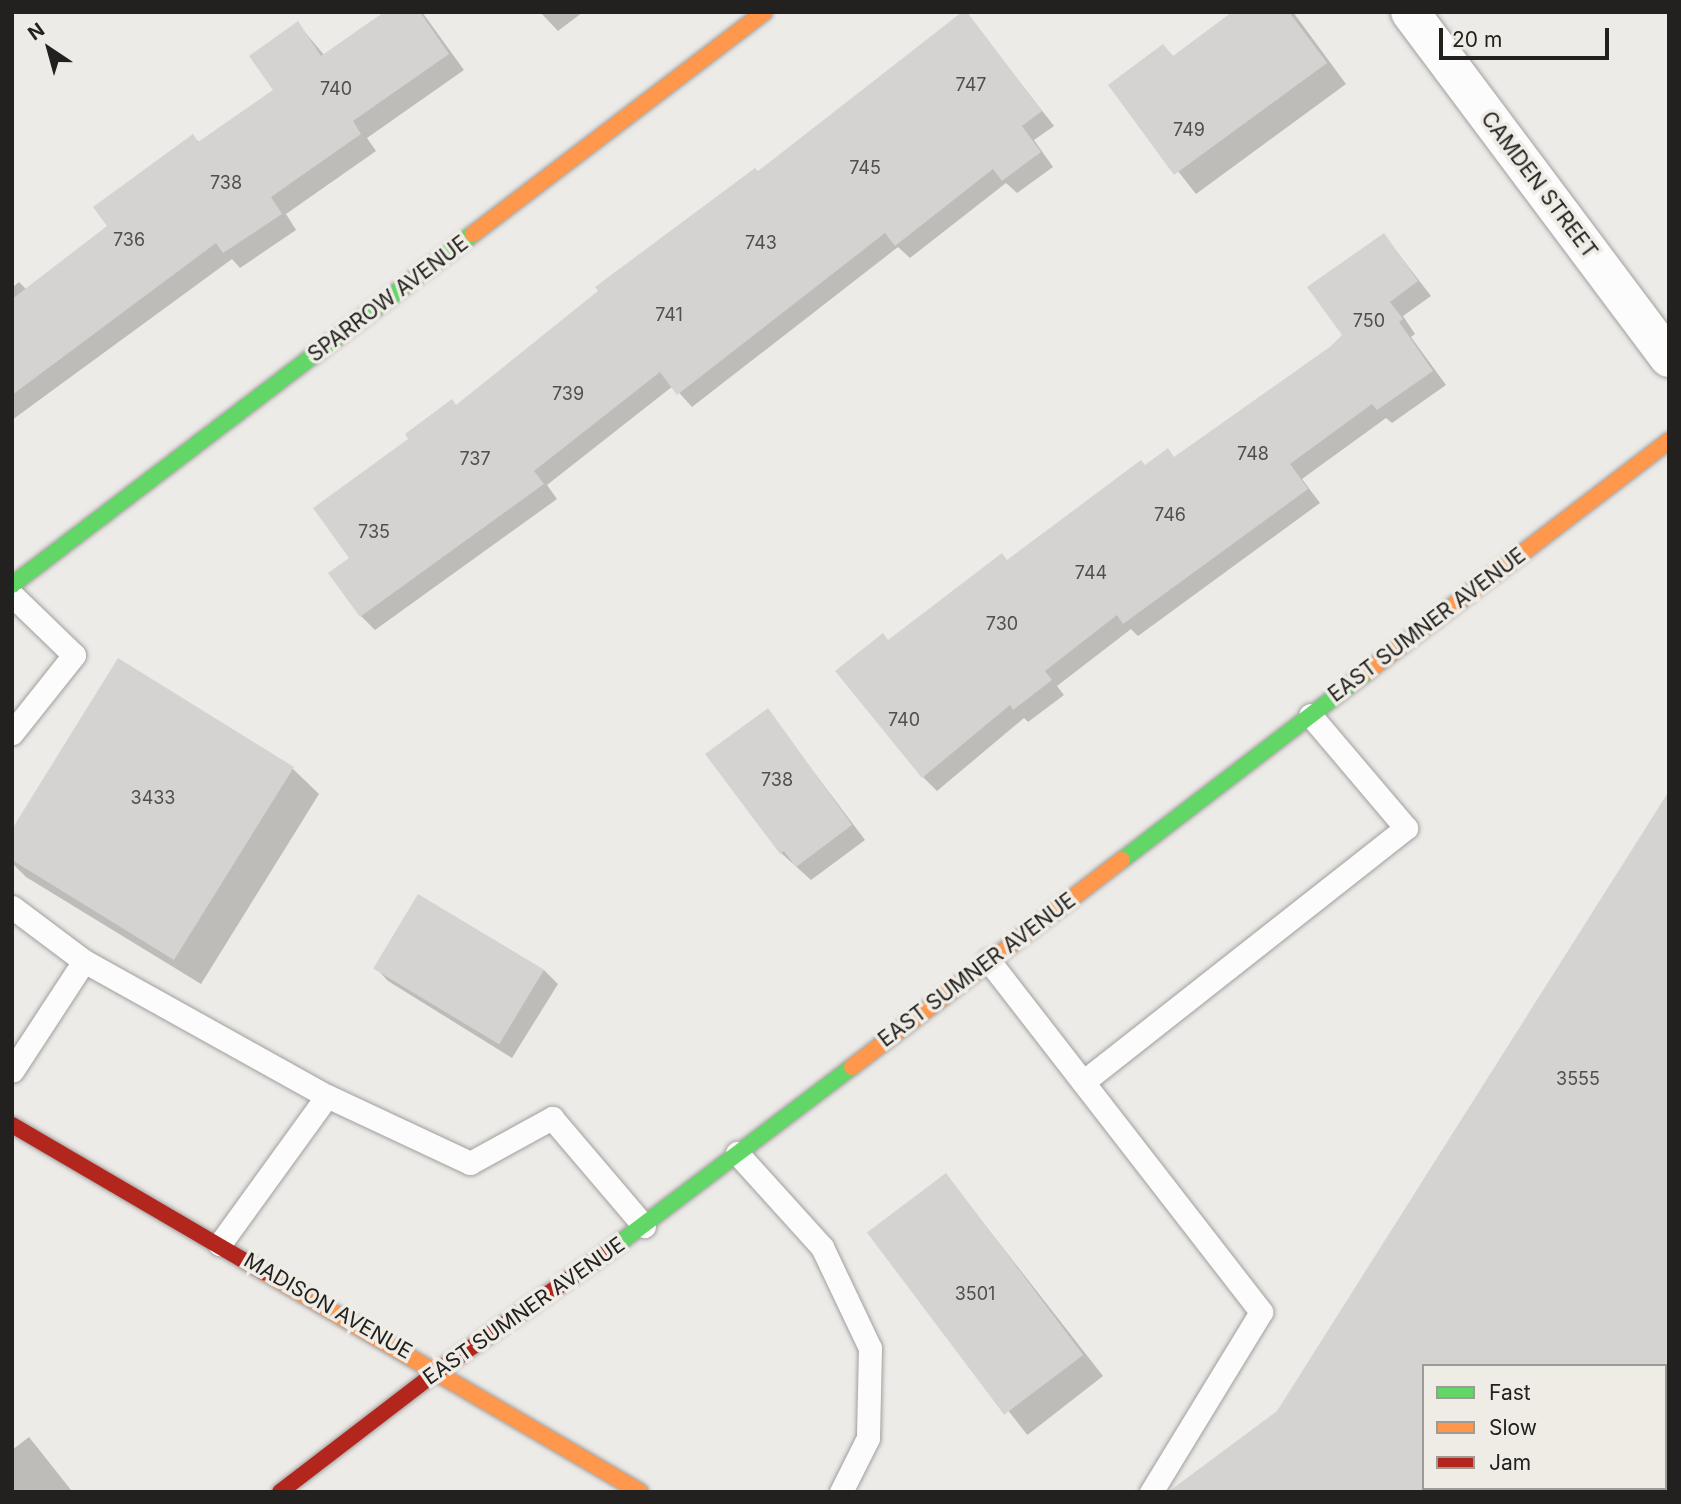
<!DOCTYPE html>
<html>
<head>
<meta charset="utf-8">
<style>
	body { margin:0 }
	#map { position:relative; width:1681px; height:1504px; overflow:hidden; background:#edebe8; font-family:Inter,sans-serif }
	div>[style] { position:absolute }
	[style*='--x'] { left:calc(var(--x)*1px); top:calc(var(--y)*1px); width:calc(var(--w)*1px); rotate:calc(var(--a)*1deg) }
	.shadow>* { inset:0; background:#0003; transform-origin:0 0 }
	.building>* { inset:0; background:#d5d3d1; transform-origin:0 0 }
	.roads { filter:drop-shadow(0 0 2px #a19f9d) drop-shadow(0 0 2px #a19f9d) }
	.lane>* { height:23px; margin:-11.5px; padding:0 11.5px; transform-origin:11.5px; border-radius:11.5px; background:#fcfcfc }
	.street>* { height:38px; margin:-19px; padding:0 19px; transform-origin:19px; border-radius:19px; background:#fcfcfc }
	.fast>* { height:16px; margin:-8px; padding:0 8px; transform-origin:8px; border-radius:8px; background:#63d668 }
	.slow>* { height:16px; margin:-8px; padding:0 8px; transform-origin:8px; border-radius:8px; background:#ff974d }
	.jam>* { height:16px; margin:-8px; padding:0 8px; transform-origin:8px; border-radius:8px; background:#b3261e }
	span { translate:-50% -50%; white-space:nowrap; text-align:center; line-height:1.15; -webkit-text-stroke:7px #efece6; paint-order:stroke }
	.number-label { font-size:18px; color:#504f4d }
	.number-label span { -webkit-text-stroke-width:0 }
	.street-label { font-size:21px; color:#22211f }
	.frame { position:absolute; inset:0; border:14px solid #22211f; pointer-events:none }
	.legend { position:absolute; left:1422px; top:1364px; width:245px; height:126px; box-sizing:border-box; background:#efece6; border:2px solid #9d9b96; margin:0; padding:9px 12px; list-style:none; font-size:21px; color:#22211f }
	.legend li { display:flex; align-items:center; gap:14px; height:35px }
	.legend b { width:35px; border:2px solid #9d9b96 }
	.north { position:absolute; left:14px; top:14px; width:70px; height:70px; -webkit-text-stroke:5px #efece6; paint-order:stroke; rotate:324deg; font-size:19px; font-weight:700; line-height:28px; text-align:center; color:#22211f }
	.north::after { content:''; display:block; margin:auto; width:24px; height:32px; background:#22211f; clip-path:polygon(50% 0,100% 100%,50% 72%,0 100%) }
	.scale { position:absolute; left:1439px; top:28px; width:170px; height:32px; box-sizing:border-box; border:4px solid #22211f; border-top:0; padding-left:9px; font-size:21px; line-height:24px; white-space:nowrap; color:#22211f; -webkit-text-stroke:5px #efece6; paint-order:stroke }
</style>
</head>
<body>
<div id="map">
	<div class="shadow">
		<i style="clip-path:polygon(387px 12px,422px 12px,464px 70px,367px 138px,376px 151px,286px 214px,296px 230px,240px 268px,232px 259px,12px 420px,12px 288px,19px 282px,27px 290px,110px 227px,193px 136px,200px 143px,276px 91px,298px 24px,325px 56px)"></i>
		<i style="clip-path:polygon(540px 12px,583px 12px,558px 31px)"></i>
		<i style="clip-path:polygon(965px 12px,1054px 126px,1034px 140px,1053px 167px,1017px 193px,1006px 183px,910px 258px,898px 247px,692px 407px,673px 386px,547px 485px,557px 499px,375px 630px,361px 616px,351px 558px,457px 406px)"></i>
		<i style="clip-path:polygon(1235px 12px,1293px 12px,1346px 84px,1196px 194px,1110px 85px,1163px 46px,1174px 57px)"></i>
		<i style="clip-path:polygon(1384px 235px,1431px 296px,1403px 316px,1415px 334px,1411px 337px,1446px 385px,1392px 423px,1386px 418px,1302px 479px,1320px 503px,1138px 636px,1131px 629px,1057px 686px,1064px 695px,1028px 722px,1024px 718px,937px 791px,923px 777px,889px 642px,1145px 467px,1175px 458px,1332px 347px,1344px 336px)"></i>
		<i style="clip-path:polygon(118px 660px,293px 769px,319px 794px,201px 984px,26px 877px,12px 863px,12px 833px)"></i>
		<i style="clip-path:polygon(768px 711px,865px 840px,811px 880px,781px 853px,708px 754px)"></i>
		<i style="clip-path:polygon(evenodd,1669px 795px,1669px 1492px,1170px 1492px,1278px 1412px,1669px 795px,1424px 1366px,1665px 1366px,1665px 1488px,1424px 1488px,1424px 1366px)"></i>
		<i style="clip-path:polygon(419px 896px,544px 970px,558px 984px,512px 1058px,388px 981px,375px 967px)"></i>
		<i style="left:946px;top:1175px;width:255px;height:96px;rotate:52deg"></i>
		<i style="clip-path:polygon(29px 1437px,71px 1490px,68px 1492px,12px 1492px,12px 1450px)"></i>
	</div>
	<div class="building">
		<i style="clip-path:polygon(384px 12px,420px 12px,449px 54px,353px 121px,361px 134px,271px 197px,282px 214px,223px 253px,216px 243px,12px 395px,12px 299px,107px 226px,93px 207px,193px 134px,198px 142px,273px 90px,249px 56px,298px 21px,321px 56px)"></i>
		<i style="clip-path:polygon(962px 12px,967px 12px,1042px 111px,1022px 126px,1041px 152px,1002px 181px,993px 169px,895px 246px,885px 233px,677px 395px,660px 372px,534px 471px,544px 484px,360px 617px,328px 573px,349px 558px,313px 508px,408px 439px,405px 434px,452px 399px,456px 405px,598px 291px,595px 287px,755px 168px,758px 171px)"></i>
		<i style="clip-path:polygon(1232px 12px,1289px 12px,1327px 63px,1174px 175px,1108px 85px,1163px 44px,1173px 56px)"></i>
		<i style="clip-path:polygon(1384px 233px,1418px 281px,1390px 302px,1403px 319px,1399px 322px,1433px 371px,1377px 410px,1372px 404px,1290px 464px,1308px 489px,1123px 624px,1117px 615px,1045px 671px,1052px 680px,1013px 710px,1010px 705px,922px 778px,835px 671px,883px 633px,888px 640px,1002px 553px,1007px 560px,1141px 460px,1145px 465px,1168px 448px,1174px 457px,1331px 346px,1342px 335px,1307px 287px)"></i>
		<i style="clip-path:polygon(118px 658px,294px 767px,174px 960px,12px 860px,12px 829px)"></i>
		<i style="clip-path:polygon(768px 708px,852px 825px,796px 867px,784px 851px,780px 854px,705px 754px)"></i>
		<i style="clip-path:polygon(1669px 791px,1669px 1366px,1424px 1366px,1424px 1492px,1168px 1492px,1277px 1411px)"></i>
		<i style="left:418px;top:894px;width:147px;height:87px;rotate:31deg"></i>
		<i style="left:946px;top:1173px;width:228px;height:99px;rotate:53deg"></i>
	</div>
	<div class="roads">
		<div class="lane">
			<i style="--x:12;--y:595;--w:86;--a:44.1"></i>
			<i style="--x:74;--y:655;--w:100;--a:128.5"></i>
			<i style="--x:12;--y:907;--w:90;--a:36.9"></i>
			<i style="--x:84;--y:961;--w:131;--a:123.2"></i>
			<i style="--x:84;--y:961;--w:278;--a:29.1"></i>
			<i style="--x:327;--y:1096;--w:183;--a:125.9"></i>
			<i style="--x:989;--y:961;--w:444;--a:52.2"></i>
			<i style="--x:1261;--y:1312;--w:211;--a:121.4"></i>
			<i style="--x:1083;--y:1082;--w:411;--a:-38.2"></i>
			<i style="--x:1406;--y:828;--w:148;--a:-130.3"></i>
			<i style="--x:327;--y:1096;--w:158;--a:25.1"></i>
			<i style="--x:470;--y:1163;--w:94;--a:-28.8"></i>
			<i style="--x:552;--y:1118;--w:142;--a:49.6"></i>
			<i style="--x:737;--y:1153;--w:127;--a:47.9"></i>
			<i style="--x:822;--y:1247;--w:112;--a:64.6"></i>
			<i style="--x:870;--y:1348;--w:90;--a:91.3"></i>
			<i style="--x:868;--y:1438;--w:60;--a:116.6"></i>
		</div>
		<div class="street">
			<i style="--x:1410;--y:12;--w:432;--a:53.2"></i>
		</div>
		<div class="fast">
			<i style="--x:12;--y:585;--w:579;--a:-37.29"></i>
			<i style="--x:1122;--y:860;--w:310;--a:-37.5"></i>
			<i style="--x:606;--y:1253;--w:308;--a:-37.1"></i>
		</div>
		<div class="slow">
			<i style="--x:473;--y:234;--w:366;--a:-37.3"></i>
			<i style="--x:1368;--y:671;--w:379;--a:-37.4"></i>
			<i style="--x:852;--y:1067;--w:340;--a:-37.5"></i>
			<i style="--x:264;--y:1272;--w:436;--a:30.3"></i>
		</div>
		<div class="jam">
			<i style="--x:12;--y:1125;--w:292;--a:30.3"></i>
			<i style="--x:280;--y:1492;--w:200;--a:-37.5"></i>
			<i style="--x:439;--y:1370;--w:204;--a:-35"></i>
		</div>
	</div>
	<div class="number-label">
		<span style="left:971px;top:85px">747</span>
		<span style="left:336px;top:89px">740</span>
		<span style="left:1189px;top:130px">749</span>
		<span style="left:865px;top:168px">745</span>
		<span style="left:226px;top:183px">738</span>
		<span style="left:129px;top:240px">736</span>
		<span style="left:761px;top:243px">743</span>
		<span style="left:669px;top:315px">741</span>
		<span style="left:1369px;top:321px">750</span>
		<span style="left:568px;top:394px">739</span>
		<span style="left:1253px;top:454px">748</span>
		<span style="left:475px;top:459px">737</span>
		<span style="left:1170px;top:515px">746</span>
		<span style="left:374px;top:532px">735</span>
		<span style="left:1091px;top:573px">744</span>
		<span style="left:1002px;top:624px">730</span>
		<span style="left:904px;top:720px">740</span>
		<span style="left:777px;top:780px">738</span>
		<span style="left:153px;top:798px">3433</span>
		<span style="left:1578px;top:1079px">3555</span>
		<span style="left:975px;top:1294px">3501</span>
	</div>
	<div class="street-label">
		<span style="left:1539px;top:185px;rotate:53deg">CAMDEN STREET</span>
		<span style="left:388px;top:299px;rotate:-37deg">SPARROW AVENUE</span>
		<span style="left:1427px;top:625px;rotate:-37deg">EAST SUMNER AVENUE</span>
		<span style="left:977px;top:970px;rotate:-37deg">EAST SUMNER AVENUE</span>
		<span style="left:328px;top:1306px;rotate:30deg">MADISON AVENUE</span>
		<span style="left:524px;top:1311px;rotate:-35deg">EAST SUMNER AVENUE</span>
	</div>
	<div class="frame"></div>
	<ul class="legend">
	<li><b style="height:9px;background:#63d668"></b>Fast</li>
	<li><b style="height:9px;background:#ff974d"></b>Slow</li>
	<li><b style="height:9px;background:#b3261e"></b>Jam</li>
	</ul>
	<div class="north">N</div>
	<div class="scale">20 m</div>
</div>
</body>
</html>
